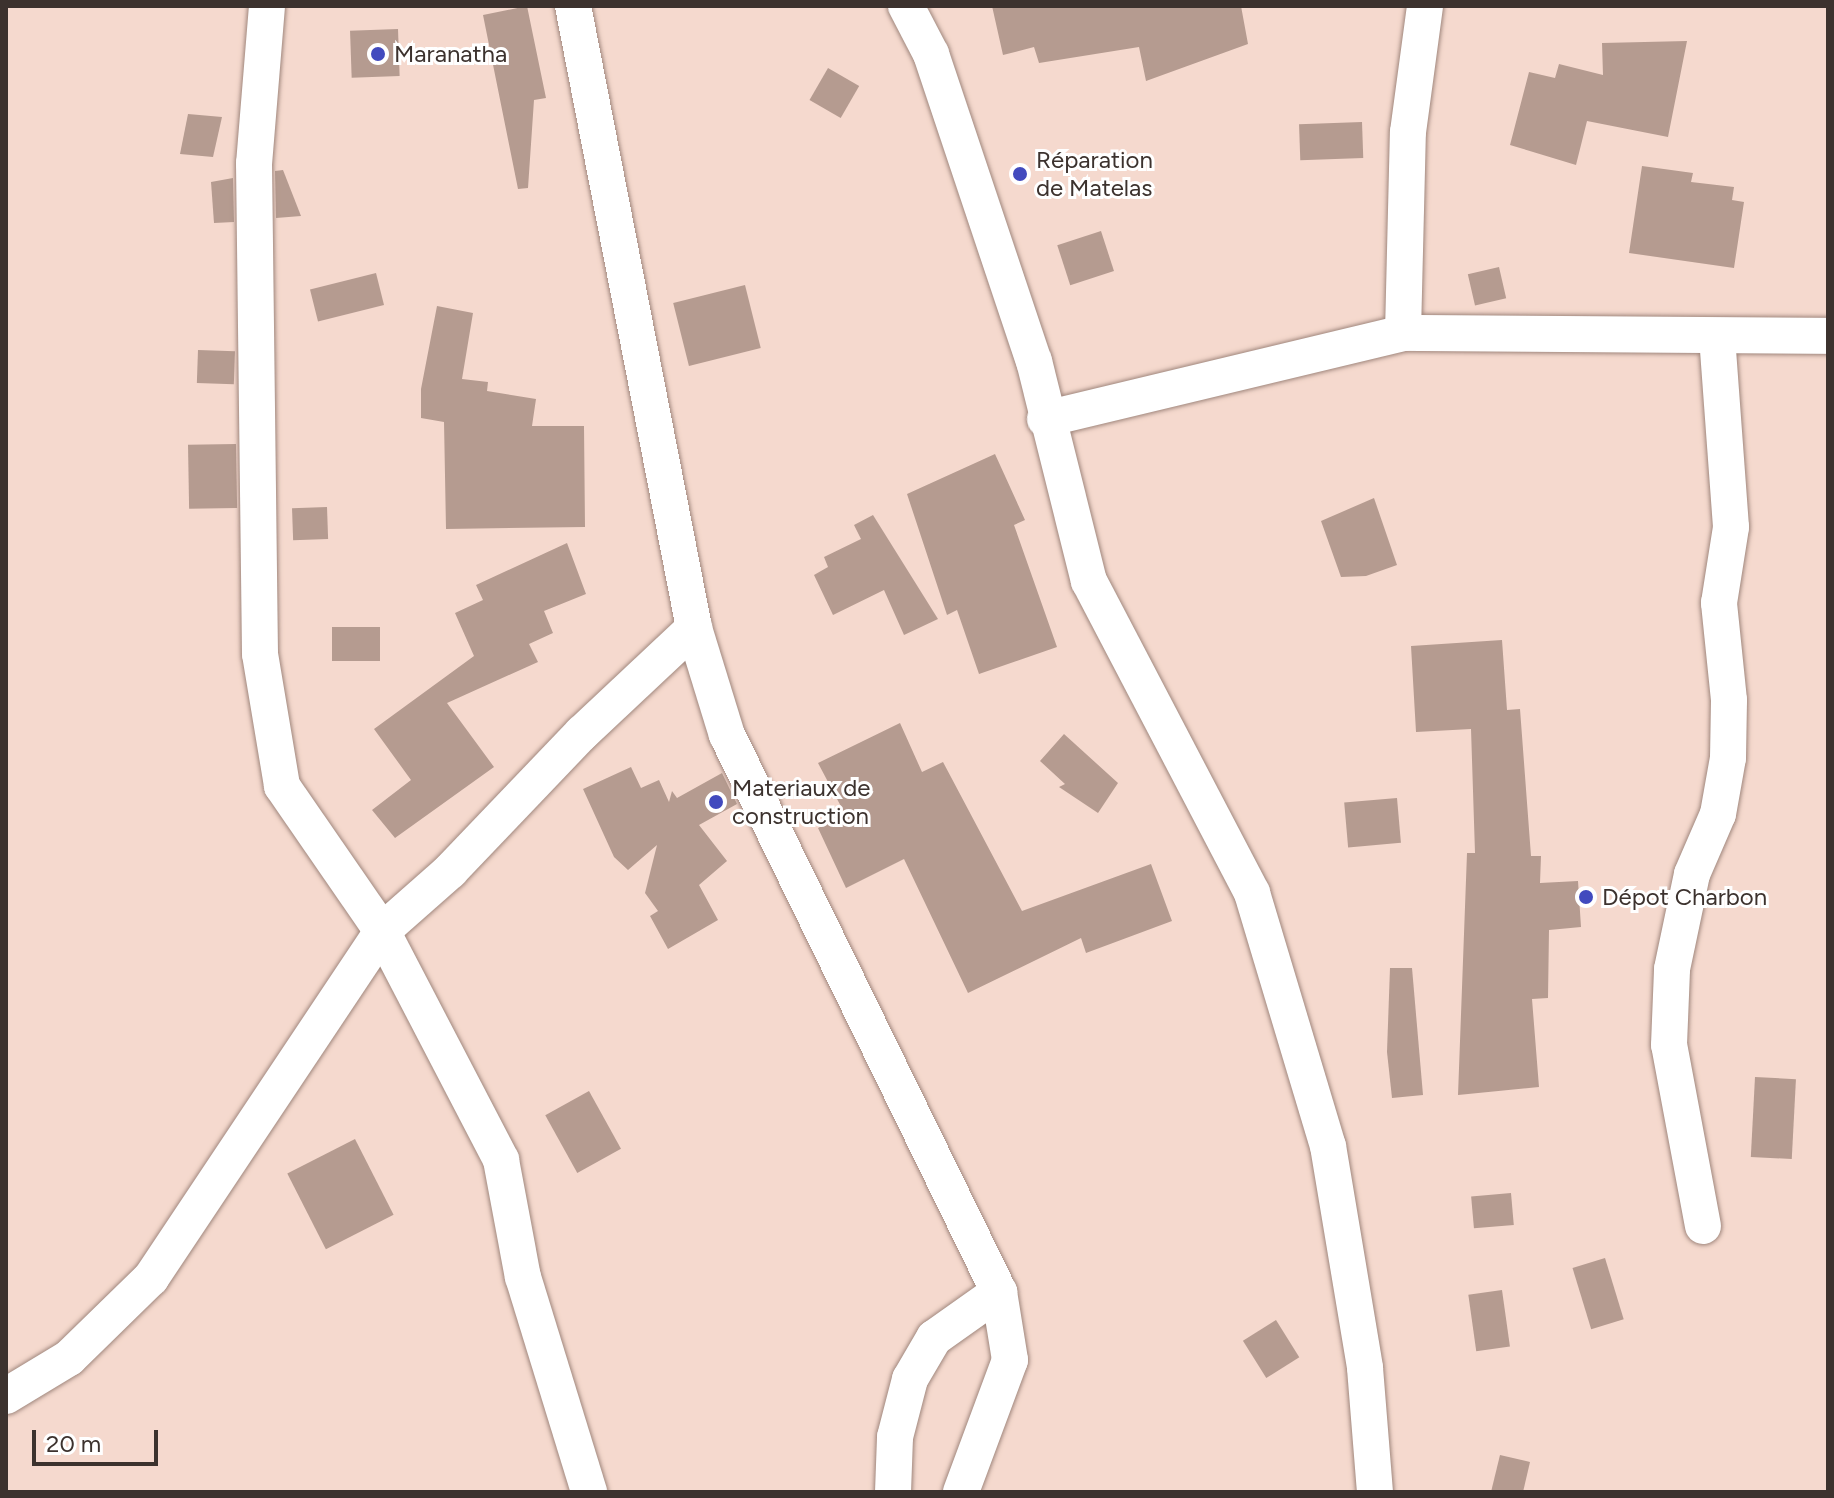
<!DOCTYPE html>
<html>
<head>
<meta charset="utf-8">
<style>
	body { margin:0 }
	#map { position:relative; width:1834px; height:1498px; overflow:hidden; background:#f5d9ce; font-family:Figtree,sans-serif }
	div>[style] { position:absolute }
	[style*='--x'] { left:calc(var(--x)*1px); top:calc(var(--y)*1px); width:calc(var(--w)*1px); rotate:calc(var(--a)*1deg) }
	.building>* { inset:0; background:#b59b90; transform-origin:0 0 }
	.roads { filter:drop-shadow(0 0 2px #a0877d) drop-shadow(0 0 2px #a0877d) }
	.minor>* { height:36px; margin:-18px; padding:0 18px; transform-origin:18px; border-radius:18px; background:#fff }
	.dots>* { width:22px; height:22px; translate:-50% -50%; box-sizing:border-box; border:4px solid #fff; border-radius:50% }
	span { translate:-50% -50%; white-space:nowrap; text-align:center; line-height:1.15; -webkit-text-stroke:6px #fff; paint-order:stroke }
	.poi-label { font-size:24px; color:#3c322e }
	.left { translate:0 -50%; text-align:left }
	.frame { position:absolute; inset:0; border:8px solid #3c322e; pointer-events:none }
	.scale { position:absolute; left:32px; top:1430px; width:126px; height:36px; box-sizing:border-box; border:4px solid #3c322e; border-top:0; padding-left:10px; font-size:24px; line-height:28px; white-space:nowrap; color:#3c322e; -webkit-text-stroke:6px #fff; paint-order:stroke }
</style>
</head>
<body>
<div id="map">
	<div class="building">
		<i style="clip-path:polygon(527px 6px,546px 98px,534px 100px,528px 188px,518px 189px,483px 15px)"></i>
		<i style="clip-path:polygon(992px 6px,1241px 6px,1248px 44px,1146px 81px,1139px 47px,1039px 63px,1034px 47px,1003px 55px)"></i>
		<i style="left:398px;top:29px;width:47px;height:48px;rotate:88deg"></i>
		<i style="clip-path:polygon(1687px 41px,1668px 137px,1587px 121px,1576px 165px,1510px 145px,1529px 72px,1555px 78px,1559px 64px,1603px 75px,1602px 43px)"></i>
		<i style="left:828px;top:68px;width:36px;height:37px;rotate:30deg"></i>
		<i style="clip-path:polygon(188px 114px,222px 117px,213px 157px,180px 154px)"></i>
		<i style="left:1362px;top:122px;width:36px;height:63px;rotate:88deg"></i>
		<i style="clip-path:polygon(1642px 166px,1693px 173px,1691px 182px,1734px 187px,1732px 200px,1744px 202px,1734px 268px,1629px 253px)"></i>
		<i style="clip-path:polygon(283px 170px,301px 216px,276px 218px,275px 171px)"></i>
		<i style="clip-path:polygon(233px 178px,234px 222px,214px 223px,211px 182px)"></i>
		<i style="left:1101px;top:231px;width:42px;height:46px;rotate:72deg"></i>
		<i style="left:1499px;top:267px;width:32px;height:32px;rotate:77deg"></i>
		<i style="left:376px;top:273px;width:33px;height:68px;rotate:76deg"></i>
		<i style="left:745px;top:285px;width:65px;height:74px;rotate:76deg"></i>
		<i style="clip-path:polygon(437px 306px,473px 313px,462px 379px,488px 382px,487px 391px,536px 399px,532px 426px,584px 426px,585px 527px,446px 529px,444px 422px,421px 418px,421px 389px)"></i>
		<i style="left:198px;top:350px;width:37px;height:33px;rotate:2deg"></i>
		<i style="left:236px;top:444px;width:64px;height:48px;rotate:89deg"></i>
		<i style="clip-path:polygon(995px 454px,1025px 520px,1014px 525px,1057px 647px,979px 674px,957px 610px,947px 615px,907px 494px)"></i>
		<i style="clip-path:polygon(1374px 498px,1397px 565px,1366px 576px,1341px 577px,1321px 521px)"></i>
		<i style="left:327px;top:507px;width:32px;height:35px;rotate:88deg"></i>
		<i style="clip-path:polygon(873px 515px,938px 619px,904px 635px,884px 590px,833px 615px,814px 575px,828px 567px,824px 557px,861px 539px,854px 525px)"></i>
		<i style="clip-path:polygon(567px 543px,586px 594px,544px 611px,553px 633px,529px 644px,538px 662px,447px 703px,494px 767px,395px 838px,372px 810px,411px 780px,374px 729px,474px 656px,455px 613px,483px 600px,476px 585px)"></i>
		<i style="left:380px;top:627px;width:34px;height:48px;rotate:90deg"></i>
		<i style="clip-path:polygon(1502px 640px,1507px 710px,1520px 709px,1531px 856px,1541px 856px,1540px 883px,1578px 881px,1581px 927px,1549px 930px,1548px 998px,1532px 999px,1539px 1087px,1458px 1095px,1467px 853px,1475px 853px,1471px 729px,1416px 732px,1411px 646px)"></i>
		<i style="clip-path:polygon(900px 723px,922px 772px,943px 762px,1022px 911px,1151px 864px,1172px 921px,1086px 953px,1081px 938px,968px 993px,904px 859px,846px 888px,818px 828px,845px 814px,818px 763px)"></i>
		<i style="clip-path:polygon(1064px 734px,1118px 783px,1098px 813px,1059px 787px,1065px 784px,1040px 761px)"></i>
		<i style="clip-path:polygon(631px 767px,641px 788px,659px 780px,669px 802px,672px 791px,677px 798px,722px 773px,737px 804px,699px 825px,727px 861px,699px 885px,718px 920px,668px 949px,650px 916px,658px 911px,645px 893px,657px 845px,628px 870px,614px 857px,583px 789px)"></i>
		<i style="left:1397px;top:798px;width:45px;height:53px;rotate:85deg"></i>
		<i style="clip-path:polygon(1390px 968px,1412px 968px,1423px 1095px,1392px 1098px,1387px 1052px)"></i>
		<i style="left:1755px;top:1077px;width:41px;height:80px;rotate:3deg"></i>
		<i style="left:589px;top:1091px;width:66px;height:50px;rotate:61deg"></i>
		<i style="left:355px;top:1139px;width:85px;height:76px;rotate:63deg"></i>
		<i style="left:1511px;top:1193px;width:32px;height:40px;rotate:85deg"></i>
		<i style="left:1605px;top:1258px;width:64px;height:34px;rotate:73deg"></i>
		<i style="left:1502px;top:1290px;width:57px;height:34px;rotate:82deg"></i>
		<i style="left:1276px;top:1320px;width:44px;height:39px;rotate:58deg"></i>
		<i style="clip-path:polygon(1500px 1455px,1530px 1462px,1523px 1492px,1491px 1492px)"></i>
	</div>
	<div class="roads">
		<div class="minor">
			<i style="--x:267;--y:6;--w:158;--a:94.7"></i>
			<i style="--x:254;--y:163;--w:491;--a:89.3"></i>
			<i style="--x:260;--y:654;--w:134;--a:80.5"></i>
			<i style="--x:282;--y:786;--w:176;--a:55.4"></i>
			<i style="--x:382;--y:931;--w:258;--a:62.5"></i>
			<i style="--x:501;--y:1160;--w:119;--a:79.4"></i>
			<i style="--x:523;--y:1277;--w:225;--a:72.9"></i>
			<i style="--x:573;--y:6;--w:634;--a:78.99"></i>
			<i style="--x:694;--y:628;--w:112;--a:72.9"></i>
			<i style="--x:727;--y:735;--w:620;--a:63.97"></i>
			<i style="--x:999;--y:1292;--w:69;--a:80.8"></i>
			<i style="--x:1010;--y:1360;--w:141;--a:110.4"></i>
			<i style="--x:906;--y:6;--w:54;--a:62.5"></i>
			<i style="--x:931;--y:54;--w:324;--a:71.5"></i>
			<i style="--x:1034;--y:361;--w:227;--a:76"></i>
			<i style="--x:1089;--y:581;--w:352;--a:62.4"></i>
			<i style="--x:1252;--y:893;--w:264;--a:73.3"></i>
			<i style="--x:1328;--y:1146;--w:225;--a:80.5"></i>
			<i style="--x:1365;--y:1368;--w:124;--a:85.4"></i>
			<i style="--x:1403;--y:333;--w:201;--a:-88.6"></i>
			<i style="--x:1408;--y:132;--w:127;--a:-82.3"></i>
			<i style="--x:1045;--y:419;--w:368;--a:-13.5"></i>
			<i style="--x:1403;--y:333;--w:425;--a:0.4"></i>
			<i style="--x:1703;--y:1226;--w:184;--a:-100.6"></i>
			<i style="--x:1669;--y:1045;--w:76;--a:-87.7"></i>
			<i style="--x:1672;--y:969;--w:97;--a:-78.1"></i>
			<i style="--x:1692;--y:874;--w:65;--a:-66.6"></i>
			<i style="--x:1718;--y:814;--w:57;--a:-79.9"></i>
			<i style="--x:1728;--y:758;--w:58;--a:-89"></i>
			<i style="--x:1729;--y:700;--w:98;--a:-95.9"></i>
			<i style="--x:1719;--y:603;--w:77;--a:-81"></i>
			<i style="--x:1731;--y:527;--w:191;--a:-94.2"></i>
			<i style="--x:6;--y:1396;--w:74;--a:-31.1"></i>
			<i style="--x:69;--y:1358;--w:115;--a:-44.3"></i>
			<i style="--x:151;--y:1278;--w:417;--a:-56.3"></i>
			<i style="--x:382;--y:931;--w:91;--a:-41.4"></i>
			<i style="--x:450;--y:871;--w:191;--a:-46.3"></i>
			<i style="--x:582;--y:733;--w:154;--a:-43.2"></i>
			<i style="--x:893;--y:1492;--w:55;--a:-87.9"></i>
			<i style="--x:895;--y:1437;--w:60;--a:-75.5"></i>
			<i style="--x:910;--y:1379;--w:48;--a:-59.7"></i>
			<i style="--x:934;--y:1338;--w:80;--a:-35.3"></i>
		</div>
	</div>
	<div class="dots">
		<i style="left:378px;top:54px;background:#424abe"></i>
		<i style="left:1020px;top:174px;background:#424abe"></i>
		<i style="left:716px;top:802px;background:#424abe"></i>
		<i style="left:1586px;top:897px;background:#424abe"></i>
	</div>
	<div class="poi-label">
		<span class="left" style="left:394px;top:54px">Maranatha</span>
		<span class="left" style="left:1036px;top:174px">Réparation<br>de Matelas</span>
		<span class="left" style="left:732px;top:802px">Materiaux de<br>construction</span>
		<span class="left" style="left:1602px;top:897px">Dépot Charbon</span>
	</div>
	<div class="frame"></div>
	<div class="scale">20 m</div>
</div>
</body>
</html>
